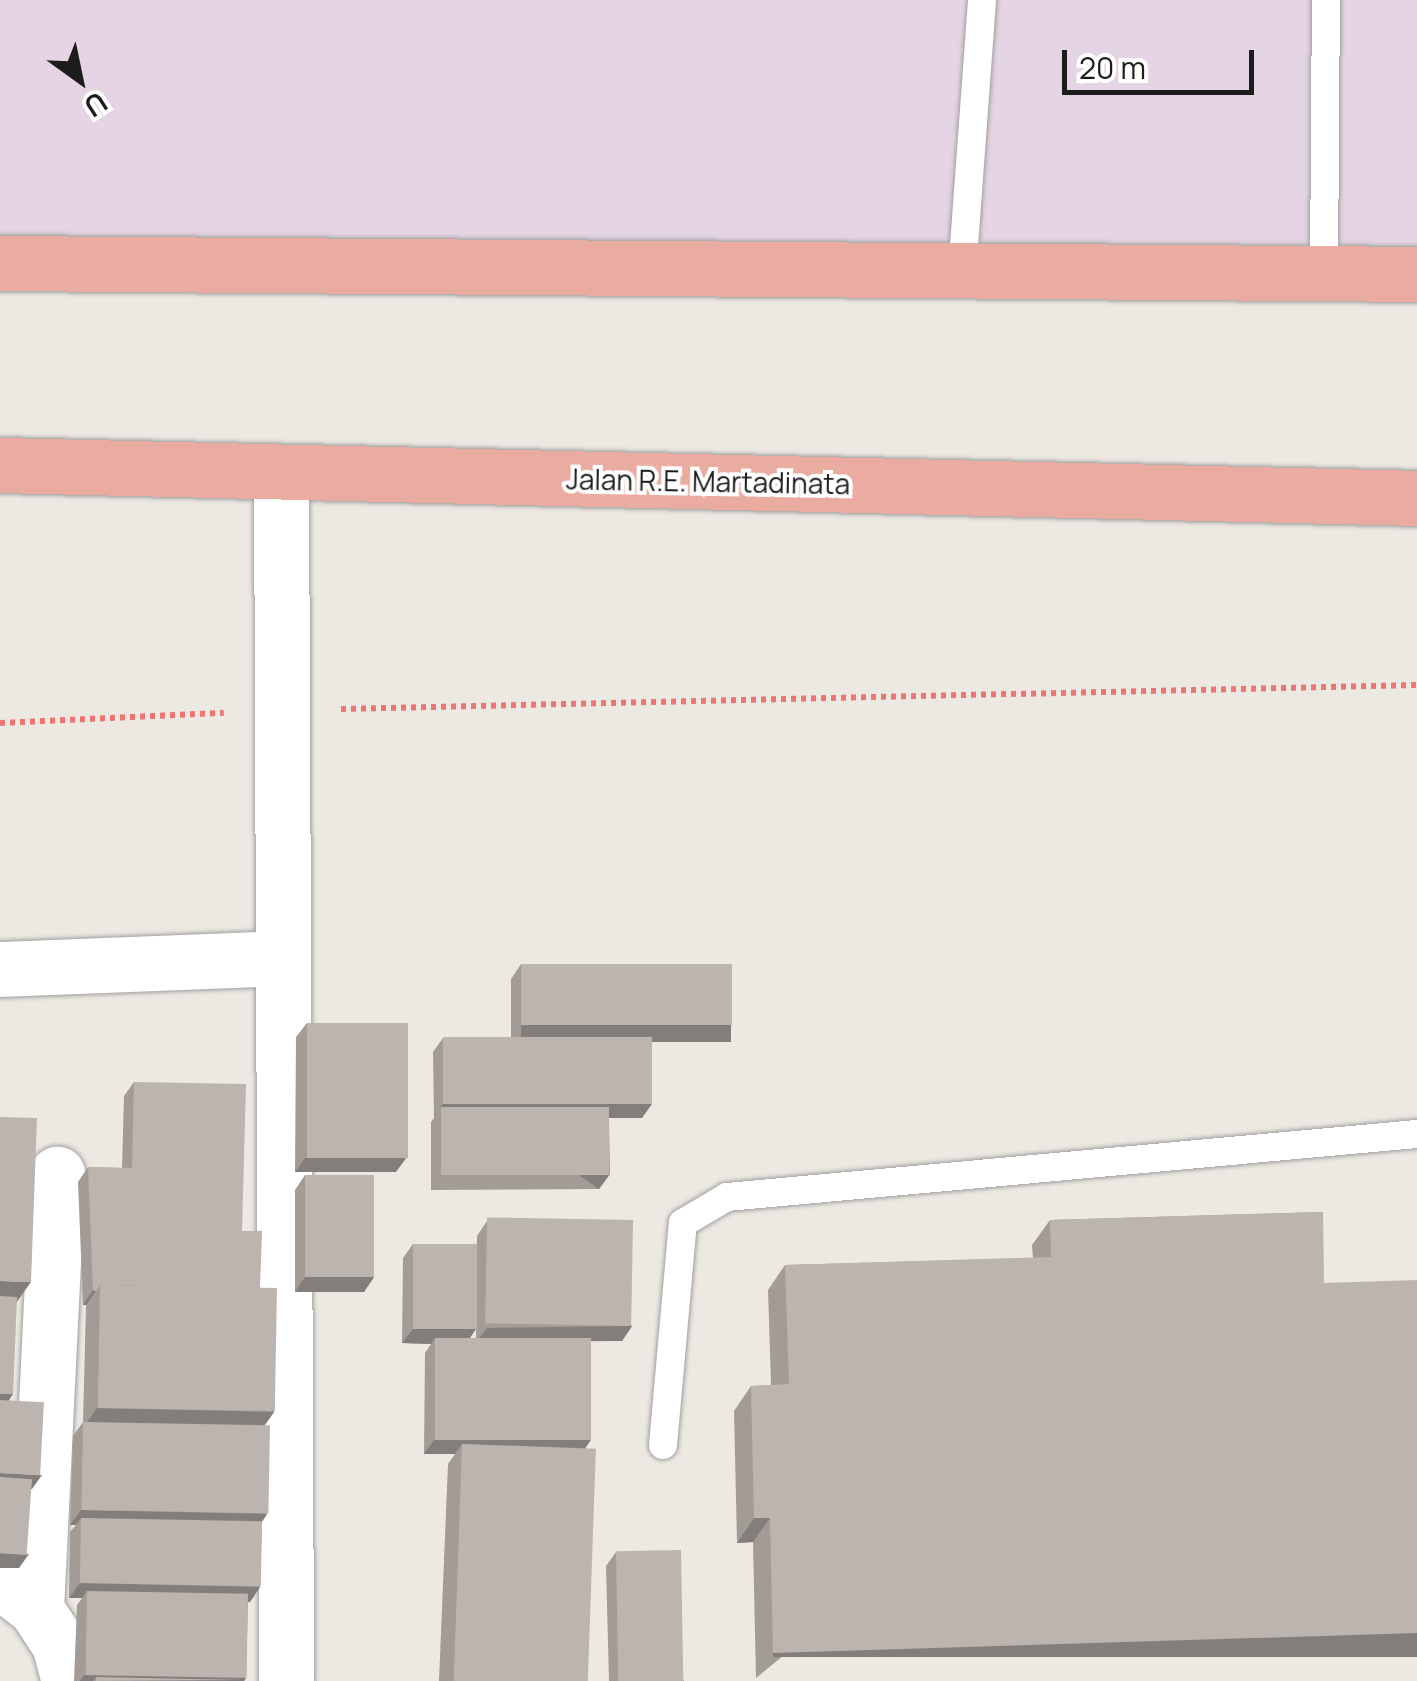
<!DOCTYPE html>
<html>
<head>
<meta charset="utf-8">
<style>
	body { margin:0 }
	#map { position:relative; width:1417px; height:1681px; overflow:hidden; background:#ece8e2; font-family:Manrope,sans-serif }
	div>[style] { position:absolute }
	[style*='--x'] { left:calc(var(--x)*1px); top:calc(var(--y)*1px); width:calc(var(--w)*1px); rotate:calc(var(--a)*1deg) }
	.industrial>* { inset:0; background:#e5d4e3; transform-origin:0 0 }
	.path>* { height:6px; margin-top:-3px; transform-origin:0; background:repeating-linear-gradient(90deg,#ee7571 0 5px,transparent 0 10px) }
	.roads { filter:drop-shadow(0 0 2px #a0a0a0) drop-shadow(0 0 2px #a0a0a0) }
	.service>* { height:28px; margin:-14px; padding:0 14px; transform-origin:14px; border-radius:14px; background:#fff }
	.minor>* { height:55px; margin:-27.5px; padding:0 27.5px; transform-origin:27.5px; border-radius:27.5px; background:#fff }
	.trunk>* { height:55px; margin:-27.5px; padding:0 27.5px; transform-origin:27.5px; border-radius:27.5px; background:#eaaca1 }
	.wall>* { inset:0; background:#a29b96 }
	.shaded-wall>* { inset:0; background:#847e7a; transform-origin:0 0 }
	.building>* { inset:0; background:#bcb4af; transform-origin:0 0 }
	span { translate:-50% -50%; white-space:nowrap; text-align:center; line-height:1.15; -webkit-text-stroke:8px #fff; paint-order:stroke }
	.street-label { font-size:28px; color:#1c1c1c }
	.north { position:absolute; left:30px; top:30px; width:100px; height:100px; -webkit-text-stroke:8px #fff; paint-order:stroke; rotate:147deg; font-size:28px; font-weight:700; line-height:40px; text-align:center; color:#1c1c1c }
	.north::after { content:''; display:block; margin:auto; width:35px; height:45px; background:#1c1c1c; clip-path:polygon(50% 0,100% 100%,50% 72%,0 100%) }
	.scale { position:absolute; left:1062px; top:50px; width:192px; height:45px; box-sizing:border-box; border:5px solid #1c1c1c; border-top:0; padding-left:12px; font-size:30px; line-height:35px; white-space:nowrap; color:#1c1c1c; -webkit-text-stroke:8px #fff; paint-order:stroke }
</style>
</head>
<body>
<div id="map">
	<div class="industrial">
		<i style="left:0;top:0;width:1417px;height:255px"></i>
	</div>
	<div class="path">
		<i style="--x:341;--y:709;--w:1076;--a:-1.28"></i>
		<i style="--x:0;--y:723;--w:224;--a:-2.6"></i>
	</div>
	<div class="roads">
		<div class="service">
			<i style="--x:962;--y:273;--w:274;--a:-85.8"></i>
			<i style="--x:1324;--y:274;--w:274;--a:-89.6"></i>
			<i style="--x:663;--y:1445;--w:223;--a:-84.9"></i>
			<i style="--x:683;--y:1223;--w:51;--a:-30.6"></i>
			<i style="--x:727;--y:1197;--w:693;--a:-5.22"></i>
		</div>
		<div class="minor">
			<i style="--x:281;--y:472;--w:1209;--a:89.76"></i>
			<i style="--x:0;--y:969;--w:283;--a:-2.2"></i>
			<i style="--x:7;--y:1586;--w:37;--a:38"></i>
			<i style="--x:36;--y:1609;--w:42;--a:56.7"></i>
			<i style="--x:59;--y:1644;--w:38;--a:75"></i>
			<i style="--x:36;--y:1609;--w:436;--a:-87.2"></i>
		</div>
		<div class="trunk">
			<i style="--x:0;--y:263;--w:1417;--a:0.44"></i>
			<i style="--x:0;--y:465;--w:1417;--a:1.33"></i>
		</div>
	</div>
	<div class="wall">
		<i style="clip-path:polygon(521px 964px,731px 1025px,721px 1039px,652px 1039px,642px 1118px,609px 1118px,610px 1174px,599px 1189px,431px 1190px,431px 1122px,434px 1118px,433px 1052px,443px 1038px,511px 1037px,511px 979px)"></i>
		<i style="clip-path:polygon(307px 1023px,396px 1172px,295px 1172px,296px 1037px)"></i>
		<i style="clip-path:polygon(134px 1082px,242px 1231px,260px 1288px,274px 1412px,264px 1426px,267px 1514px,262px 1522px,260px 1587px,250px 1602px,248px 1601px,246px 1678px,244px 1681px,74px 1681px,77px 1605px,82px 1598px,69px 1598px,70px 1532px,76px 1525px,70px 1525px,73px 1436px,83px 1422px,86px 1305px,83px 1305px,78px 1182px,88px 1167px,122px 1168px,124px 1096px)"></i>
		<i style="clip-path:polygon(305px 1175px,374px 1277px,364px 1292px,295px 1292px,295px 1190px)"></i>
		<i style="clip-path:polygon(1323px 1212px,756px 1678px,753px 1542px,737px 1543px,734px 1411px,751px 1386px,771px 1385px,768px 1290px,785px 1265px,1033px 1258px,1032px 1245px,1050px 1220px)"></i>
		<i style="clip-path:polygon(487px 1221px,632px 1326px,622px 1341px,591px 1341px,586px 1448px,587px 1681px,439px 1681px,448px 1464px,455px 1454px,424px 1454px,425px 1353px,431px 1344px,402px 1343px,403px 1258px,413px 1244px,470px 1338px,476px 1338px,477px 1236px)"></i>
		<i style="clip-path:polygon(616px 1552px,684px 1681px,609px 1681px,606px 1566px)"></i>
	</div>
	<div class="shaded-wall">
		<i style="left:521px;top:1025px;width:210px;height:17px"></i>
		<i style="clip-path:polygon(443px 1104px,652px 1104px,642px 1118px,441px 1118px,441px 1107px,433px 1118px)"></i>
		<i style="clip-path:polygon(407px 1157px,396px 1172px,295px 1172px,305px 1158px)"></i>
		<i style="left:610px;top:1174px;width:19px;height:169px;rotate:126deg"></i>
		<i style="clip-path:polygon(305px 1277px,374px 1277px,364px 1292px,295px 1292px)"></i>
		<i style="clip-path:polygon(0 1281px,31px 1282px,16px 1303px,0 1302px)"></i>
		<i style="clip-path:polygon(93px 1290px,96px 1291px,86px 1305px,83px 1305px)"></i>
		<i style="clip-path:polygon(632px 1326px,622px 1341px,476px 1342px,487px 1328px)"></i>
		<i style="clip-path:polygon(413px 1329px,476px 1329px,466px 1344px,435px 1338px,431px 1344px,402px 1343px)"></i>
		<i style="clip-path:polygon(0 1394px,13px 1394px,3px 1409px,0 1409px)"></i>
		<i style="clip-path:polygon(97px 1408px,274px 1412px,260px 1432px,83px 1428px)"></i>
		<i style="clip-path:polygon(434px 1440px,591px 1440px,581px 1454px,462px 1444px,455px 1454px,424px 1454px)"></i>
		<i style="clip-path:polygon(0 1473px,42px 1475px,32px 1489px,0 1488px)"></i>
		<i style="clip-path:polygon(81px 1510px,267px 1514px,257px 1529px,81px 1518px,76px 1525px,70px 1525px)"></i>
		<i style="clip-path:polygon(754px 1518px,770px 1518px,753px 1542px,737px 1543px)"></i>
		<i style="clip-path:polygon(0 1553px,29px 1554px,19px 1568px,0 1568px)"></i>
		<i style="clip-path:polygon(80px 1583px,260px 1587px,250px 1602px,87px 1598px,87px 1591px,82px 1598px,69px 1598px)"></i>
		<i style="left:1417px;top:1633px;width:24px;height:644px;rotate:90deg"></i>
		<i style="clip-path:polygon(84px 1675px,246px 1678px,244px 1681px,96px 1681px,96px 1677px,93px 1681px,80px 1681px)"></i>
	</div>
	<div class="building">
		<i style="left:521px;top:964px;width:211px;height:61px"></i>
		<i style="left:307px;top:1023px;width:101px;height:135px"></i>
		<i style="left:652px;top:1037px;width:67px;height:209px;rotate:90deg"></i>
		<i style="clip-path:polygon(134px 1082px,246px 1084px,242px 1231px,262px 1231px,260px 1288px,100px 1285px,96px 1291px,93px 1290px,88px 1167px,132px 1168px)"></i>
		<i style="left:441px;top:1107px;width:168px;height:68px"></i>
		<i style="clip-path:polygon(0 1117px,37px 1118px,31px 1282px,0 1281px)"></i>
		<i style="left:305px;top:1175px;width:69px;height:102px"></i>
		<i style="clip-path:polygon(1323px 1212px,1324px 1283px,1417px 1280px,1417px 1633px,773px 1653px,770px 1518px,754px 1518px,751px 1386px,789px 1384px,785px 1265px,1051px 1257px,1050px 1220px)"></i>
		<i style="left:633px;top:1220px;width:106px;height:146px;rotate:91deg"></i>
		<i style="left:413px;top:1244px;width:64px;height:85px"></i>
		<i style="left:100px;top:1285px;width:177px;height:123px;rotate:1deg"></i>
		<i style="clip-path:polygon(0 1296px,17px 1297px,13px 1394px,0 1394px)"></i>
		<i style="left:435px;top:1338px;width:156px;height:102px"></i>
		<i style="left:0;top:1400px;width:44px;height:73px;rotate:3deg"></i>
		<i style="left:83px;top:1422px;width:187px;height:88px;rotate:1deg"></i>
		<i style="left:462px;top:1444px;width:134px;height:237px;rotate:2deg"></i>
		<i style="left:0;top:1477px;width:32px;height:76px;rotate:4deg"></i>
		<i style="left:81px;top:1518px;width:181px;height:65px;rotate:1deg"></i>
		<i style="left:681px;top:1550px;width:131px;height:65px;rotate:89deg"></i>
		<i style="left:87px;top:1591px;width:161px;height:84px;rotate:1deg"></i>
		<i style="clip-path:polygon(96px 1677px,241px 1680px,96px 1681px)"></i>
	</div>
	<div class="street-label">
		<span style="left:708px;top:481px;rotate:1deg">Jalan R.E. Martadinata</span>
	</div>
	<div class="north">U</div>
	<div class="scale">20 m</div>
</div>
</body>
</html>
